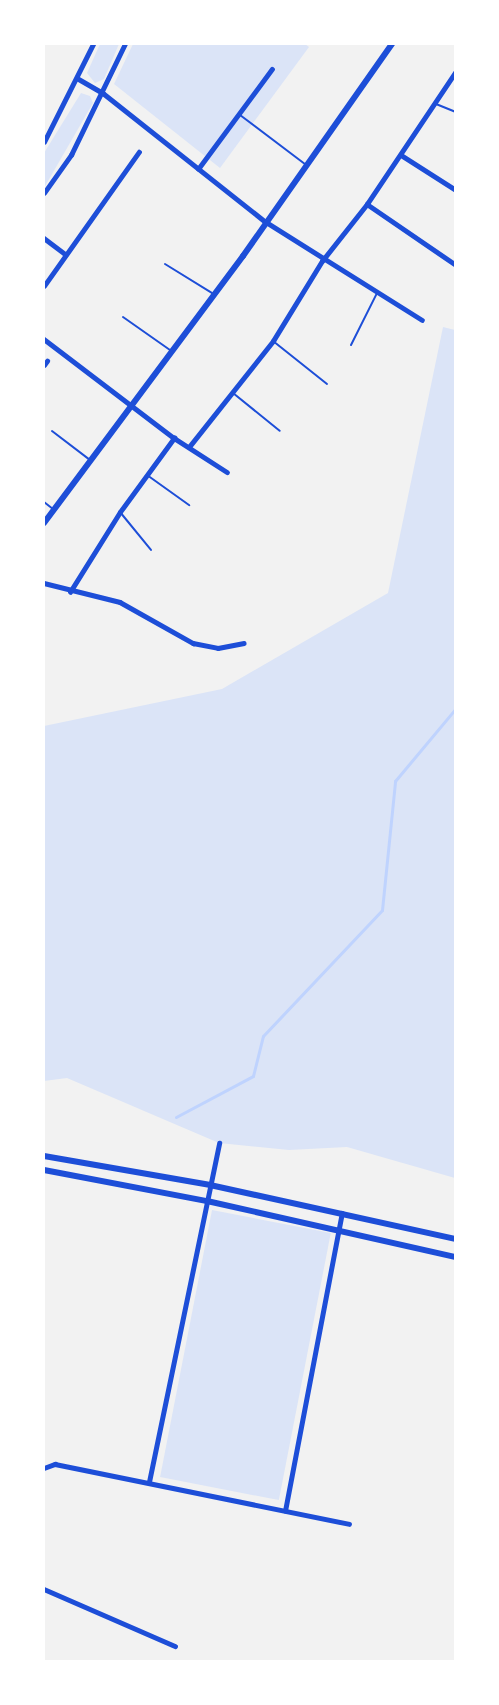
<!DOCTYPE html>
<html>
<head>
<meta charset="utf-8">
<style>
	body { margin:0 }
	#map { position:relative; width:499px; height:1705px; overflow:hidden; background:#f2f2f2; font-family:Barlow,sans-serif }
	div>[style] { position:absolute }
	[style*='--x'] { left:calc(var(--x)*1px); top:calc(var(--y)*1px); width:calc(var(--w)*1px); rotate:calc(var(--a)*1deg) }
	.green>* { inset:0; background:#dbe4f7; transform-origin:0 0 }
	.stream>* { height:3px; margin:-1.5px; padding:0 1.5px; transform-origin:1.5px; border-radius:1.5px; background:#bfd3fe }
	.service>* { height:2px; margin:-1px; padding:0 1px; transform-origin:1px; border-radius:1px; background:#1d4ed8 }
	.minor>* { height:4.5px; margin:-2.25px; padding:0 2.25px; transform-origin:2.25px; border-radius:2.25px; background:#1d4ed8 }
	.tertiary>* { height:6px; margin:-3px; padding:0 3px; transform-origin:3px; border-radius:3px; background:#1d4ed8 }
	span { translate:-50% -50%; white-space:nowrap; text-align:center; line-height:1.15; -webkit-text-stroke:5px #fff; paint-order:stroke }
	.frame { position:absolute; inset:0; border:45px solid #fff; pointer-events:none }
</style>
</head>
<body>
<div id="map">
	<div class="green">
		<i style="clip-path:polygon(100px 44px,119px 44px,104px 79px,95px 83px,87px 73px)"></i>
		<i style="clip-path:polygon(133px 44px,305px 44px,309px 47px,220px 168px,114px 84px)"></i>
		<i style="clip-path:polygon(81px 93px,90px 96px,93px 103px,44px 188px,44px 153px)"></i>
		<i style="clip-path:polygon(443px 327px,455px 330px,455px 1178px,347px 1147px,289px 1150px,219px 1143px,67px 1078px,44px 1081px,44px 726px,222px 689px,388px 593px)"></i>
		<i style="left:212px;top:1210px;width:121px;height:272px;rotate:11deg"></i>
	</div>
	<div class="stream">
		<i style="--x:176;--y:1117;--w:87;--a:-28"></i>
		<i style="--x:253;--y:1076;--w:41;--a:-76"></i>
		<i style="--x:263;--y:1036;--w:173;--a:-46.6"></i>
		<i style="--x:382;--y:910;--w:130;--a:-84.2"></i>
		<i style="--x:395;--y:781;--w:95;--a:-50.1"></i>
	</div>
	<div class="service">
		<i style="--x:436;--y:104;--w:22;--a:22"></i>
		<i style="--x:240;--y:115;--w:83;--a:37.1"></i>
		<i style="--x:165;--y:264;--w:55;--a:31.7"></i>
		<i style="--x:123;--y:317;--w:57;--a:35.1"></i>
		<i style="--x:273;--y:341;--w:69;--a:38.5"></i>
		<i style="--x:351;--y:345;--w:58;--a:-63.4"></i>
		<i style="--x:233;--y:393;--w:60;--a:39"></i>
		<i style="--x:52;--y:431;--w:48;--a:37.3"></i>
		<i style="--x:147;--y:475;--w:52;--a:35.5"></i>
		<i style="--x:44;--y:502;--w:11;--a:38"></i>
		<i style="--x:120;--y:512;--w:49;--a:50.8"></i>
	</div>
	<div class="minor">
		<i style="--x:77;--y:78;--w:30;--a:30"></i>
		<i style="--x:103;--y:93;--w:208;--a:38.4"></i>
		<i style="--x:266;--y:222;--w:184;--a:32.1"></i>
		<i style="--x:44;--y:142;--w:110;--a:-63.4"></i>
		<i style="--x:401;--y:155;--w:65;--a:32.5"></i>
		<i style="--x:198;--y:169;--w:124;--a:-53.5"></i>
		<i style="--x:44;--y:193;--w:47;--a:-54.6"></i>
		<i style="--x:71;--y:155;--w:123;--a:-64.1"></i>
		<i style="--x:367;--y:204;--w:108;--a:34.4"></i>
		<i style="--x:44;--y:238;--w:26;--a:37"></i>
		<i style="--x:44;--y:286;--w:164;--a:-54.7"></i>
		<i style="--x:44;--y:339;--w:163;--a:37.3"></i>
		<i style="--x:174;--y:438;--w:63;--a:32.7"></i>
		<i style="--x:44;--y:365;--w:5;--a:-53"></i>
		<i style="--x:189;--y:447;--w:135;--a:-51.6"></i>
		<i style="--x:273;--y:341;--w:94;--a:-58.5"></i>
		<i style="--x:322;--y:261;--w:73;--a:-51.7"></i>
		<i style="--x:367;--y:204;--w:160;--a:-56.2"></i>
		<i style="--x:44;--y:583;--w:78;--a:14"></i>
		<i style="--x:120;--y:602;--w:84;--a:29.3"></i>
		<i style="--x:193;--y:643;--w:25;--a:11"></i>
		<i style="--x:218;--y:648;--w:26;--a:-11"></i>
		<i style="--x:70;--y:592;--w:94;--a:-58"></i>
		<i style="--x:120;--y:512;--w:92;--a:-53.9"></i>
		<i style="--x:44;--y:1468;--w:12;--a:-20"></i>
		<i style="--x:55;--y:1464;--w:300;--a:11.5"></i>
		<i style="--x:149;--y:1482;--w:346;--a:-78.3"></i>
		<i style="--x:285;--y:1511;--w:303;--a:-79.2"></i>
		<i style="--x:44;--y:1589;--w:143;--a:23.5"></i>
	</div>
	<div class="tertiary">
		<i style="--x:44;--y:523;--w:333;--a:-53.3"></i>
		<i style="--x:243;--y:256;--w:259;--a:-54.9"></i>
		<i style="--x:44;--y:1156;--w:169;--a:9.9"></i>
		<i style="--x:210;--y:1185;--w:252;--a:12.4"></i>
		<i style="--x:44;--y:1170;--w:166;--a:10.8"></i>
		<i style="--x:207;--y:1201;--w:255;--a:12.7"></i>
	</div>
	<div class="frame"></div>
</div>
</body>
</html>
